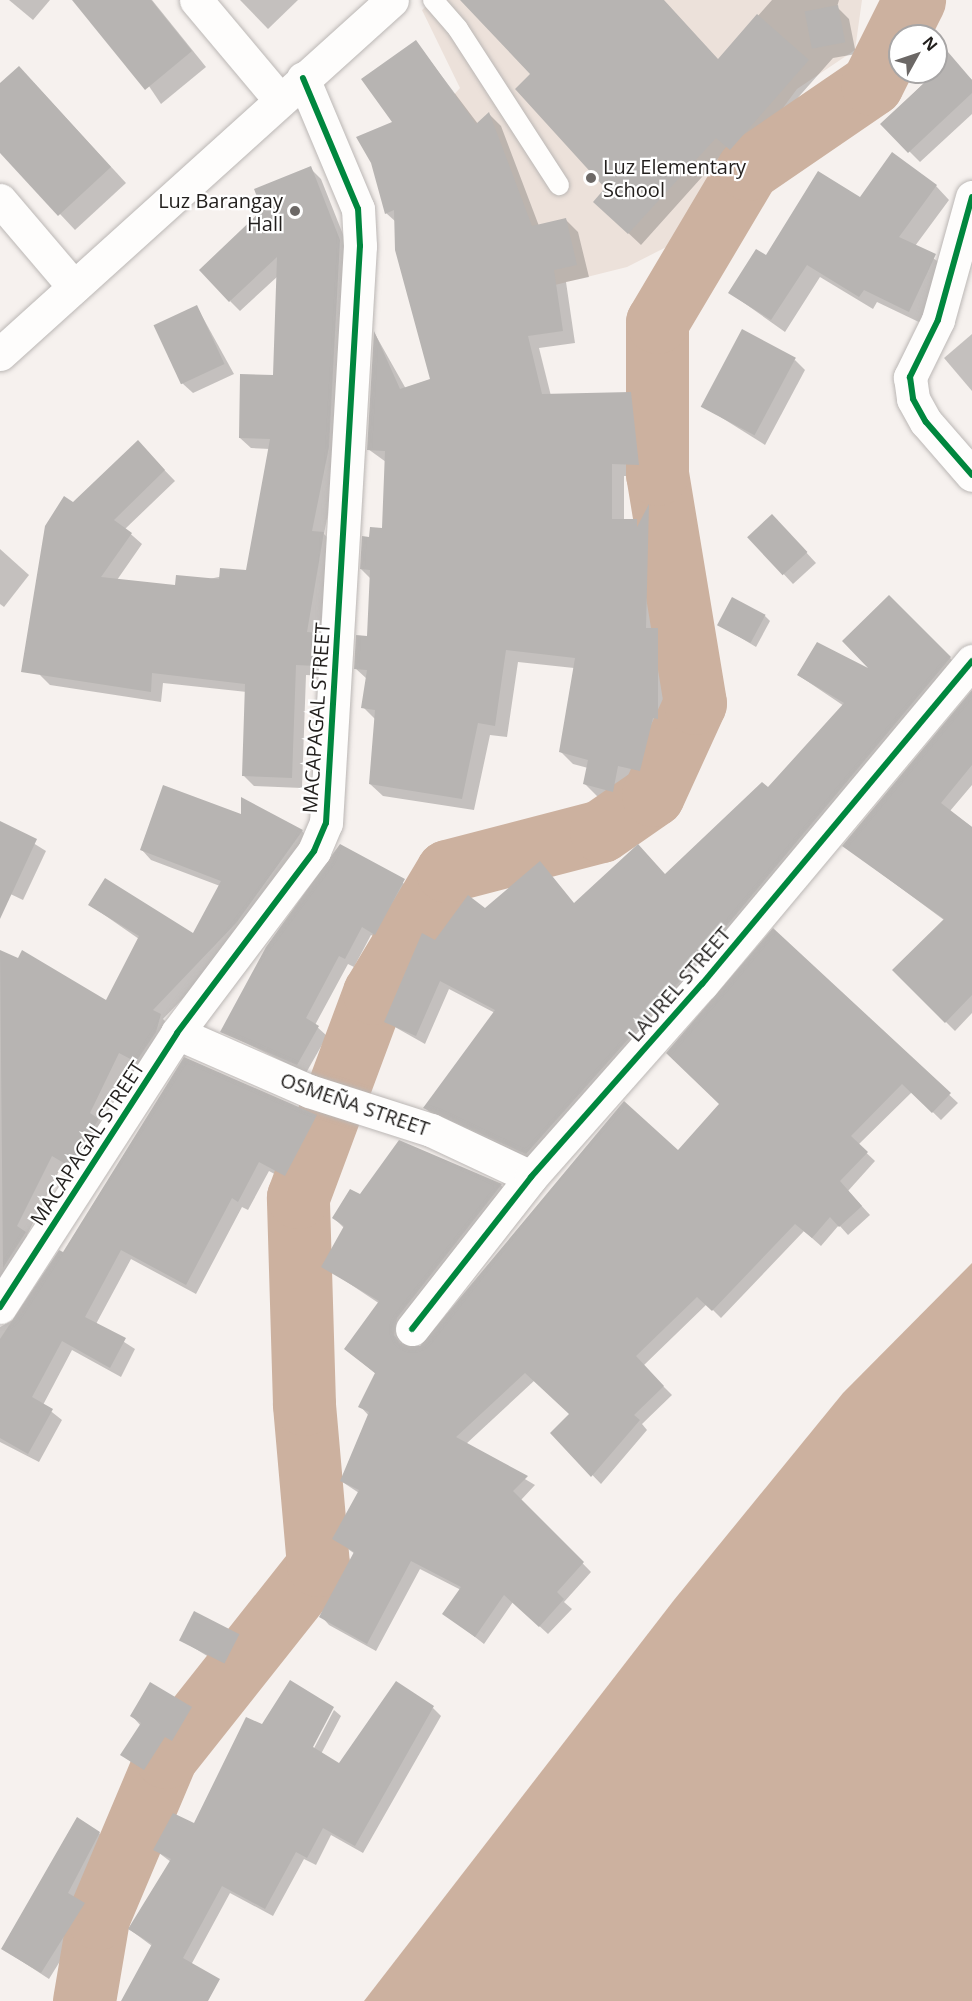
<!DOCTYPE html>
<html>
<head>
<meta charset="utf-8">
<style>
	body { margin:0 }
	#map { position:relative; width:972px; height:2001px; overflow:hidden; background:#f6f1ee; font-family:"Open Sans",sans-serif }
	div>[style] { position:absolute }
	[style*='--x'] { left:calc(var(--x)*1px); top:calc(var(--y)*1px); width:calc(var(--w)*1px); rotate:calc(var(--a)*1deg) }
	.built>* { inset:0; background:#ece1da }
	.water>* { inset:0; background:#ccb19f }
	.shadow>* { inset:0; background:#0003 }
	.river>* { height:63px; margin:-31.5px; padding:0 31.5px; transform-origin:31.5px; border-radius:31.5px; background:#ccb19f }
	.building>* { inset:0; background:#b7b4b2; transform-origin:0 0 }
	.roads { filter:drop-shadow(0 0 2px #bbb7b5) drop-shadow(0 0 2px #bbb7b5) }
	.service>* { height:20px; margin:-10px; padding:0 10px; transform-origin:10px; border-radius:10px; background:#fefdfc }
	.minor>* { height:33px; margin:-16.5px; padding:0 16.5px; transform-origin:16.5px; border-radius:16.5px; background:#fefdfc }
	.secondary>* { height:33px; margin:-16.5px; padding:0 16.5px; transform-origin:16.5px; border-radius:16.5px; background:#fefdfc }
	.cycleway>* { height:6px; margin:-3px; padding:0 3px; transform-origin:3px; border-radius:3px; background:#00873e }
	.dots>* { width:16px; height:16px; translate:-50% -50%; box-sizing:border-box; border:3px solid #fff; border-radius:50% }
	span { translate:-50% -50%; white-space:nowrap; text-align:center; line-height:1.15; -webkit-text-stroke:4.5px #fff; paint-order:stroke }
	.poi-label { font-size:20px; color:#221f1d }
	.left { translate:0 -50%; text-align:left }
	.right { translate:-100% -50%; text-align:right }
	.street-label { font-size:20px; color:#221f1d }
	.north { position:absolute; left:888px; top:24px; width:60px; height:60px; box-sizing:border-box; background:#fff; border:2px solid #a7a5a5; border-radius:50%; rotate:50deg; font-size:16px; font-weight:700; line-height:24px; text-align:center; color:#221f1d }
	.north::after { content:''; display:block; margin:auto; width:21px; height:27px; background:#6c6866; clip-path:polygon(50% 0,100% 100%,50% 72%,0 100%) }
</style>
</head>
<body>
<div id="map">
	<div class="built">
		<i style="clip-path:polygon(433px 0,862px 0,855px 50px,797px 89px,688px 236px,627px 267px,491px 301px,432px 119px,460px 88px,422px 10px)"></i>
	</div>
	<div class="water">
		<i style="clip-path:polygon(972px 1263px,972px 2001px,364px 2001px,674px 1600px,843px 1393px)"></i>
	</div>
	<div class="shadow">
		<i style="clip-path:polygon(9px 0,50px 0,33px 20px)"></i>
		<i style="clip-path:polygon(91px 0,152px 0,206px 67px,161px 104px)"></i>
		<i style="clip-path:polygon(240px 0,298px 0,268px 29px)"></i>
		<i style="clip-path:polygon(469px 0,663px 0,718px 61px,772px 0,839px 0,837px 7px,849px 19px,856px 54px,833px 58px,742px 161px,728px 148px,641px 245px,607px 213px,607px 188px,532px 74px)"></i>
		<i style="clip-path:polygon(416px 42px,478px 124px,489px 114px,501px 126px,539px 226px,566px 220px,578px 232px,589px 277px,566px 282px,575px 343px,539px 348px,551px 396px,631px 393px,643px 406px,650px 477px,624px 476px,624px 521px,640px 524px,650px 506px,661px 518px,658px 631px,670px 642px,670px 730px,665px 729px,652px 783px,631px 778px,625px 803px,597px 796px,585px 784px,588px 768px,573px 764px,560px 751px,574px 668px,518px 662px,507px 737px,490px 735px,474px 810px,383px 796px,370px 784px,375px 719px,363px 707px,367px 679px,355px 668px,369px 638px,371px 579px,361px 569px,371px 539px,383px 530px,386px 462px,368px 449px,375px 334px,406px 389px,432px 380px,396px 222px,386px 213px,394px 123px)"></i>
		<i style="clip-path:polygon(936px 51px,972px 80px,972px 114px,920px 162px,882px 124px,926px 81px,919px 72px,936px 72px)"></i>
		<i style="clip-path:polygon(34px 83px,126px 183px,75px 230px,0 150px,0 85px)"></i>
		<i style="clip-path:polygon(310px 168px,321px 179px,350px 252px,339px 458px,324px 534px,334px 544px,319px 635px,328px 645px,327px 676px,306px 675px,302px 788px,254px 786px,244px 776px,247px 692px,163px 683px,161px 702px,50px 685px,40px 675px,57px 638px,73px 504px,148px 453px,175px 481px,125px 529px,142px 544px,117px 580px,176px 586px,247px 571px,270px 449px,251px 448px,240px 438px,274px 377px,278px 276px,240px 311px,230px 301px)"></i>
		<i style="clip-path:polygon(936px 186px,949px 200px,915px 246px,949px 269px,923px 324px,877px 302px,873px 309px,820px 277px,785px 332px,730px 293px,766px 257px,860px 199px)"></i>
		<i style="clip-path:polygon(197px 307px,234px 374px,193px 393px,182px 383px)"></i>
		<i style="clip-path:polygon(972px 334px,972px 391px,944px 358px)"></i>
		<i style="clip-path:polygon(795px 360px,805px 370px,765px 445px,703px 406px)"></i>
		<i style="clip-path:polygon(782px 526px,816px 563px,793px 584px,749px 537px)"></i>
		<i style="clip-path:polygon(0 549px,29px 575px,4px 607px,0 604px)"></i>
		<i style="clip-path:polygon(889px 597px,959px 667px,536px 1162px,434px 1116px,425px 1108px,495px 1013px,449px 989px,425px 1044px,386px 1022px,435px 942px,485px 910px,575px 904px,665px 876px,768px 789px,844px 706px,798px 675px,873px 673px)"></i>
		<i style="clip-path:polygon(765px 616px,770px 621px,756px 647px,718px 624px)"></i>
		<i style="clip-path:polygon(972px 693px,972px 785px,950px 811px,972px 827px,972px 1013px,955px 1031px,894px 970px,944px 920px,844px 846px)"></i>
		<i style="clip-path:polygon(242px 817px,302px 831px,311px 841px,247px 932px,163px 1019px,170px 1026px,146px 1071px,129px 1061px,100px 1121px,108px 1130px,79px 1175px,62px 1165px,27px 1235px,35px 1243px,0 1297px,0 951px,107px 1002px,139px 939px,90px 905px,193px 935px,220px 886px,151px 860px,142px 850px)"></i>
		<i style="clip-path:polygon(4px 825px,46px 851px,23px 900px,0 889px)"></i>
		<i style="clip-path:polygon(340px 846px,413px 889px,384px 942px,371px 935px,354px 967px,348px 964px,315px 1025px,327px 1036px,306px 1073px,222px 1031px)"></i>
		<i style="clip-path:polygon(773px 930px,958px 1103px,941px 1120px,912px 1092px,858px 1145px,875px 1161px,848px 1191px,870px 1215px,848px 1235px,839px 1225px,821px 1246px,804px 1231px,721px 1318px,707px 1304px,643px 1366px,672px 1395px,642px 1424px,647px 1430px,601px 1484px,552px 1433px,571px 1414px,535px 1380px,466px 1444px,535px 1485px,521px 1500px,591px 1572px,564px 1602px,572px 1609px,548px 1634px,513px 1602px,484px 1644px,444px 1613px,461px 1590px,420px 1569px,376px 1651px,329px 1625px,321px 1616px,355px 1554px,334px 1539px,359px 1493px,341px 1481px,369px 1416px,360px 1406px,376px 1374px,346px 1349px,380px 1304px,323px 1266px,344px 1228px,334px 1218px,360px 1196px,501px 1185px,509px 1194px,405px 1327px,402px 1345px,420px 1348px,678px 1152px,721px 1104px)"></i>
		<i style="clip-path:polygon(185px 1058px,317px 1117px,326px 1126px,295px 1185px,269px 1171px,248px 1210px,242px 1207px,196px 1294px,131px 1259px,96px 1324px,135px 1349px,121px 1377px,72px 1350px,43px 1405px,62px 1420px,39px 1462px,0 1442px,0 1327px,17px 1318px,64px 1254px)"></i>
		<i style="clip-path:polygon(238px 1636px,249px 1646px,235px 1673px,181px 1640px)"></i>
		<i style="clip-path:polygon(191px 1708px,200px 1717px,181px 1749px,174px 1745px,153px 1778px,122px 1755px,141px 1726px,132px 1716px)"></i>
		<i style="clip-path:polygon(433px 1708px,441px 1716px,363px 1853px,331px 1835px,316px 1865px,304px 1859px,273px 1916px,230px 1893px,191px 1965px,195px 2001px,123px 2001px,152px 1946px,129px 1929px,171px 1862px,155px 1850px,311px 1754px,334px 1710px,341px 1716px,321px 1754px,340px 1765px)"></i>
		<i style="clip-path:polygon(99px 1833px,106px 1840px,76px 1899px,91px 1911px,49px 1979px,3px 1949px)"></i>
	</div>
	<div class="river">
		<i style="--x:84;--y:2001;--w:84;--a:-80.4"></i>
		<i style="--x:98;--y:1918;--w:175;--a:-67.1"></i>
		<i style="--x:166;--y:1757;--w:245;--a:-51.6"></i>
		<i style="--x:318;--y:1565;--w:162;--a:-95"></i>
		<i style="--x:304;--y:1404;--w:207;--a:-91.7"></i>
		<i style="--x:298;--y:1197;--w:218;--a:-69.6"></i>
		<i style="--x:374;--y:993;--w:142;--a:-59.1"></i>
		<i style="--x:447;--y:871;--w:159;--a:-14.6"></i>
		<i style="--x:601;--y:831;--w:63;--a:-34.7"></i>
		<i style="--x:653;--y:795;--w:101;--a:-65.5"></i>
		<i style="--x:695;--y:703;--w:232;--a:-99.4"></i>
		<i style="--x:657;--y:474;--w:152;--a:-90"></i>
		<i style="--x:657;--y:322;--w:178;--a:-59.3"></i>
		<i style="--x:748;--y:169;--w:150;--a:-34.4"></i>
		<i style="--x:872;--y:84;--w:94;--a:-63.4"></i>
	</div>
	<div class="building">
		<i style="clip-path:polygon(72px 0,151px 0,192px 51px,145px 90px)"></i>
		<i style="clip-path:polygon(460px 0,664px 0,718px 59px,757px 14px,809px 60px,730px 150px,716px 138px,628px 234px,593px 202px,605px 188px,515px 89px,530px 74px)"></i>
		<i style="left:838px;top:5px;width:38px;height:34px;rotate:79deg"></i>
		<i style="clip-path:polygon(936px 38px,972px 80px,972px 93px,908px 153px,880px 124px,936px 72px)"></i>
		<i style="clip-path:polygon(416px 40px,476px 124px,489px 112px,532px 226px,566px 218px,577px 265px,554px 270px,563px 331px,528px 336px,542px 394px,631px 392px,639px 465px,612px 464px,612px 519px,637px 519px,637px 527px,649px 504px,646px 628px,658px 628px,658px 719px,653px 718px,640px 771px,618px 766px,613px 792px,583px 784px,588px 760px,559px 752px,575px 658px,506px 650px,495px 726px,478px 723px,462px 799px,369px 784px,375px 710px,361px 708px,367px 670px,354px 669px,356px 635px,367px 636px,370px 570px,360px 569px,362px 536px,369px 537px,370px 527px,382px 528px,385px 451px,367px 450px,374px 331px,400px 389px,430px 379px,395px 250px,394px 210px,385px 214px,371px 163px,356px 137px,392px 122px,361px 79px)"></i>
		<i style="clip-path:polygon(19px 66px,111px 167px,58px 216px,0 153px,0 83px)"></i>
		<i style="clip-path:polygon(892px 152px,937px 185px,899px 237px,936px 254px,909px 312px,864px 290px,859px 297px,807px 265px,771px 320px,728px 293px,756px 249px,766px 255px,818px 171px,860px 197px)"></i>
		<i style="clip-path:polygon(311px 166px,340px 240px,329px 447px,312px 531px,324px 532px,307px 632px,318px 633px,316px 666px,296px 665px,292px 778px,242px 776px,245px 684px,152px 673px,151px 692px,21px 672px,45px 526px,64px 496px,73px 502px,138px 440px,165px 470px,114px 520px,132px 533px,101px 577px,175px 585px,176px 575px,219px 579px,220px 568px,246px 570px,270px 439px,239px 438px,240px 374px,273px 375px,277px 257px,229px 302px,199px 270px,262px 210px,254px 189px)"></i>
		<i style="left:197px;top:305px;width:65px;height:48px;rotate:65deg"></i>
		<i style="left:742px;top:329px;width:61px;height:88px;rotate:28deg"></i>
		<i style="left:772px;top:514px;width:52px;height:34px;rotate:47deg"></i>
		<i style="clip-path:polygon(889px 595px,951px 657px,688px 972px,526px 1154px,423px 1108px,495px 1010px,440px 981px,416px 1036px,384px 1022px,422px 933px,435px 940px,468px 895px,485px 908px,540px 861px,574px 903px,638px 844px,665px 874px,762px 782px,768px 787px,844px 703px,797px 675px,817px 642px,868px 668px,842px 641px)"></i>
		<i style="left:732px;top:597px;width:38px;height:32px;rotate:28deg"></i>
		<i style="clip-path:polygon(972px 690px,972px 765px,941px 803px,972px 827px,972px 995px,945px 1023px,892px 970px,944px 919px,842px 846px)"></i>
		<i style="clip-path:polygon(163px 785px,241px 814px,241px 797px,303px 830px,237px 922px,153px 1010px,161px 1014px,156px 1032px,136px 1062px,119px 1053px,90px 1113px,99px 1119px,69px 1166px,52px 1156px,17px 1226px,26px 1232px,3px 1268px,0 950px,18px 958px,22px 950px,106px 1000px,139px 936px,88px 905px,105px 878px,193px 933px,221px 881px,140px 850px)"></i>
		<i style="clip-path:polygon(0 821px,37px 839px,0 919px)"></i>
		<i style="clip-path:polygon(340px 844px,405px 879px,375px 935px,362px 927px,345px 959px,339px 956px,306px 1018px,319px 1026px,297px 1065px,220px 1032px,266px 947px)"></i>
		<i style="clip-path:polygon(773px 928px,951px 1093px,932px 1113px,902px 1084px,851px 1136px,868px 1152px,840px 1181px,862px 1206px,839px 1227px,830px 1217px,812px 1238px,795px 1224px,712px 1311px,697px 1297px,636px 1356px,664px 1386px,634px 1415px,640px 1420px,591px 1477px,550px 1433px,569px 1414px,525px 1373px,456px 1437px,528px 1476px,513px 1491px,584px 1562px,557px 1592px,564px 1599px,539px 1627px,504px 1595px,475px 1637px,442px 1614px,461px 1587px,411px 1561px,367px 1644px,319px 1617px,354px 1552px,332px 1539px,359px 1490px,340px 1481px,369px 1412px,358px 1407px,375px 1373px,344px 1349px,379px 1301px,321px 1267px,344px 1226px,332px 1218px,350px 1189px,360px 1194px,399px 1140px,502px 1184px,397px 1318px,394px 1335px,400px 1343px,420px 1346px,624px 1101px,678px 1150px,719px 1104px,666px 1053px)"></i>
		<i style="clip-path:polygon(184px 1057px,317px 1115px,285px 1176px,259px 1162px,238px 1202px,232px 1198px,186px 1285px,121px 1250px,85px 1317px,126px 1338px,110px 1368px,62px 1341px,32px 1397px,53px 1409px,28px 1454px,0 1438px,0 1339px,59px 1250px,63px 1252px)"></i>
		<i style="left:194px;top:1611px;width:51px;height:33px;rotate:27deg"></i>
		<i style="clip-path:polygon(290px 1680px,334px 1707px,313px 1747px,339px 1763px,396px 1681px,434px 1706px,355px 1846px,323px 1828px,307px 1858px,296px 1852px,265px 1909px,222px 1886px,183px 1958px,220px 1979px,208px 2001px,121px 2001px,152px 1944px,128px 1929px,171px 1859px,153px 1850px,173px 1813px,194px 1823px,246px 1717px,262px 1724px)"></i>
		<i style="clip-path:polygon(150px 1682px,192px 1707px,172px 1741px,165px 1737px,144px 1770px,120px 1755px,141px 1723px,130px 1716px)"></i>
		<i style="clip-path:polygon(77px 1817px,100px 1832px,68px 1893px,85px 1903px,41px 1973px,1px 1949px)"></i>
	</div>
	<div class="roads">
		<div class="service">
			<i style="--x:433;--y:0;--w:38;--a:49"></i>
			<i style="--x:458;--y:29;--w:186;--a:57.1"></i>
		</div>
		<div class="minor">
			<i style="--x:196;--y:0;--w:131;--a:50"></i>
			<i style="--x:972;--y:197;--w:128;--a:105.5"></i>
			<i style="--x:938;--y:320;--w:64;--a:116.2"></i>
			<i style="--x:910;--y:377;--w:22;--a:82"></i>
			<i style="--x:913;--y:399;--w:26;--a:61"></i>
			<i style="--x:926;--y:422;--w:70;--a:49"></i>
			<i style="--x:0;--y:200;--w:114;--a:49.6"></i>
			<i style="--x:177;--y:1033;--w:144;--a:23.7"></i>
			<i style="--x:309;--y:1091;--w:128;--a:17.7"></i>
			<i style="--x:431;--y:1130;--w:110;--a:25.2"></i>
			<i style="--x:0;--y:1307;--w:326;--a:-57.1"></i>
			<i style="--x:177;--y:1033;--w:228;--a:-53"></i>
			<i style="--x:314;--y:851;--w:30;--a:-67"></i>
			<i style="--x:326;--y:823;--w:578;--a:-86.63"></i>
			<i style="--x:360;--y:246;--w:37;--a:-93"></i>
			<i style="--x:358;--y:209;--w:142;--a:-112.8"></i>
			<i style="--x:412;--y:1329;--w:193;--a:-51.9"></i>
			<i style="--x:531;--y:1177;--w:258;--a:-48.5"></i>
			<i style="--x:702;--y:984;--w:421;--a:-50.1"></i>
		</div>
		<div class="secondary">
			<i style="--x:0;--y:354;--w:528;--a:-42.08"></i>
		</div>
	</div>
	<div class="cycleway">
		<i style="--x:972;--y:197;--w:128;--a:105.5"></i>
		<i style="--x:938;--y:320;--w:64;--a:116.2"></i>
		<i style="--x:910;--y:377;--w:22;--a:82"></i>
		<i style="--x:913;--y:399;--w:26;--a:61"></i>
		<i style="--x:926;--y:422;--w:70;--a:49"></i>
		<i style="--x:0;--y:1307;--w:326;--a:-57.1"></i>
		<i style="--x:177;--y:1033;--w:228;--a:-53"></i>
		<i style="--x:314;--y:851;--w:30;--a:-67"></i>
		<i style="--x:326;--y:823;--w:578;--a:-86.63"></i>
		<i style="--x:360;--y:246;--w:37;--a:-93"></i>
		<i style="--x:358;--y:209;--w:142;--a:-112.8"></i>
		<i style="--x:412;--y:1329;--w:193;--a:-51.9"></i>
		<i style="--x:531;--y:1177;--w:258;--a:-48.5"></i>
		<i style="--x:702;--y:984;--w:421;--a:-50.1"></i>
	</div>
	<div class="dots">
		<i style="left:591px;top:178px;background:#6c6866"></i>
		<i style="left:295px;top:211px;background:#6c6866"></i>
	</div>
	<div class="poi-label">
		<span class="left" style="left:603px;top:178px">Luz Elementary<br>School</span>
		<span class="right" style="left:283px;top:212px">Luz Barangay<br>Hall</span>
	</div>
	<div class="street-label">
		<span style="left:316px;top:718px;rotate:-86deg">MACAPAGAL STREET</span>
		<span style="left:679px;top:984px;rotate:-49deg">LAUREL STREET</span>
		<span style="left:355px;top:1104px;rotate:19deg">OSMEÑA STREET</span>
		<span style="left:87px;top:1143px;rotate:-57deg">MACAPAGAL STREET</span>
	</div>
	<div class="north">N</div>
</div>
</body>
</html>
